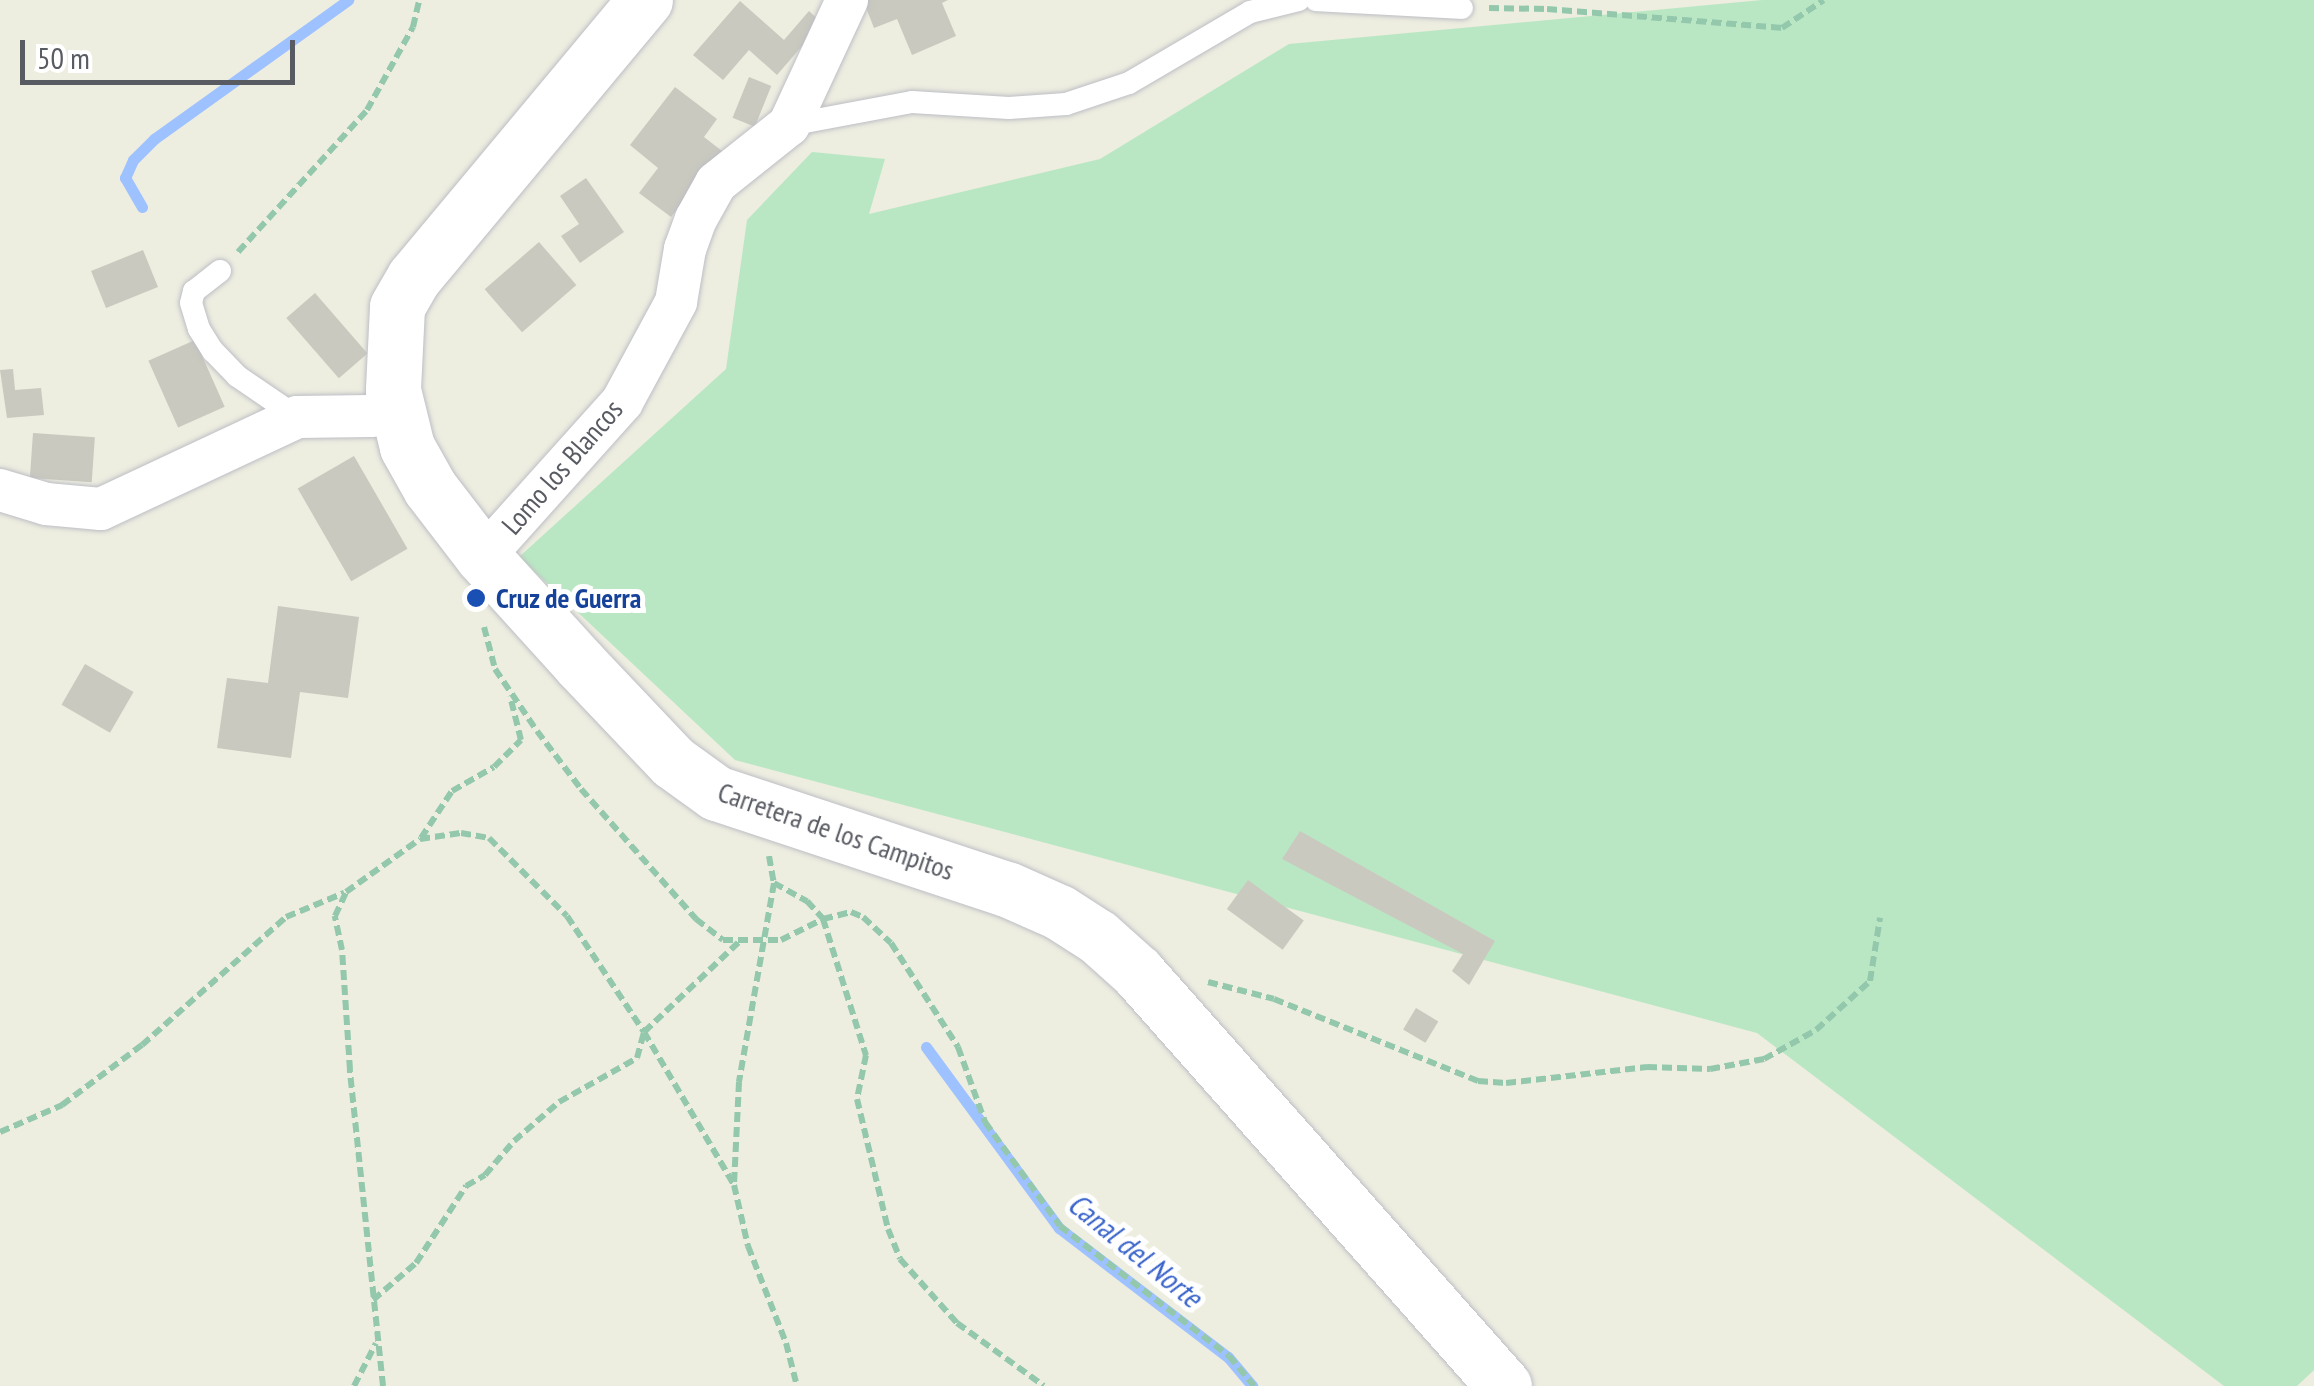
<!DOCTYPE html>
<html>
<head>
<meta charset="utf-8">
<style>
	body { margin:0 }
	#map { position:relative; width:2314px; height:1386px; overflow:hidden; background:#edede0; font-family:"PT Sans Narrow",sans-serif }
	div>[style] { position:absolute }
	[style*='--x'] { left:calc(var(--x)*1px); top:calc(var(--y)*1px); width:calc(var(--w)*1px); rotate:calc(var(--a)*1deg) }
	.green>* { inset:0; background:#bae7c3 }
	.stream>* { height:11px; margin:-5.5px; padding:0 5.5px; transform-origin:5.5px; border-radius:5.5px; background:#9ec1ff }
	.building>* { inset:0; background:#cac9bf; transform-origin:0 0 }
	.path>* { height:6px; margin-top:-3px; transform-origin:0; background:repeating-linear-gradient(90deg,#93c8ad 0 10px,transparent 0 15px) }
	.roads { filter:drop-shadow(0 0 2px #bdbec5) drop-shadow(0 0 2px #bdbec5) }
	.service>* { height:22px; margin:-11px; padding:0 11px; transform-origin:11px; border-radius:11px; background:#fff }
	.minor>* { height:42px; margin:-21px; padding:0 21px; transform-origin:21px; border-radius:21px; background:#fff }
	.secondary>* { height:55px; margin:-27.5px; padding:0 27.5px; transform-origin:27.5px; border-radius:27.5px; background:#fff }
	.dots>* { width:28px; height:28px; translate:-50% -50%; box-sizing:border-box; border:5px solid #fff; border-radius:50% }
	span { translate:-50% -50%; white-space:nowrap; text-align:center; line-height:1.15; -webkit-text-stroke:10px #fff; paint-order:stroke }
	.street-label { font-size:28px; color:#595b63 }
	.transit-label { font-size:28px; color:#164399; font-weight:700 }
	.left { translate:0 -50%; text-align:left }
	.water-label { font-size:30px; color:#3963ca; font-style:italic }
	.scale { position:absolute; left:20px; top:40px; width:275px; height:45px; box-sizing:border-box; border:5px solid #595b63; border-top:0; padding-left:12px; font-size:30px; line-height:35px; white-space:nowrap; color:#595b63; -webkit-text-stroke:8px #fff; paint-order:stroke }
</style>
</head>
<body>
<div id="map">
	<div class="green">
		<i style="clip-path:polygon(1762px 0,2314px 0,2314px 1370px,2297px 1386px,2224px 1386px,1757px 1033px,735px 760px,519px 557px,726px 369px,747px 220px,812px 152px,885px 159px,869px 214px,1100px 159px,1289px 44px)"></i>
	</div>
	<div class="stream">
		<i style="--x:142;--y:207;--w:34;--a:-120"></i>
		<i style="--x:125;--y:178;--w:20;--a:-66"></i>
		<i style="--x:133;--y:160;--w:30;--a:-45"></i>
		<i style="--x:154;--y:139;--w:239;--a:-35.6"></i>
		<i style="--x:926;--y:1047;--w:225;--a:53.7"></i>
		<i style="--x:1059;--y:1228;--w:213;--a:37.4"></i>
		<i style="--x:1228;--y:1357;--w:38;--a:50"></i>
	</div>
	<div class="building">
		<i style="clip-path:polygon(863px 0,948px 0,942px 3px,956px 36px,912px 55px,897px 19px,874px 28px)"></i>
		<i style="clip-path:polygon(740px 1px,784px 40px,809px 11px,822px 23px,777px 75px,749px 50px,723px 80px,693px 55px)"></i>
		<i style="left:749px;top:77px;width:24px;height:44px;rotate:22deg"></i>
		<i style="clip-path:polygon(675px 87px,717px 119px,704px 137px,722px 151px,671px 217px,639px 193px,658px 168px,630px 145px)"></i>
		<i style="clip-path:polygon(586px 178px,624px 232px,580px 263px,561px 236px,579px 224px,560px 196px)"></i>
		<i style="left:539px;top:242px;width:57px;height:72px;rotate:49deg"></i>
		<i style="left:143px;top:250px;width:40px;height:56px;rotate:68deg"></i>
		<i style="left:315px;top:293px;width:80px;height:38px;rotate:49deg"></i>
		<i style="left:195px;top:340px;width:73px;height:51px;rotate:66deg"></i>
		<i style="clip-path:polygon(13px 369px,15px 390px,41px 388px,44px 415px,7px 418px,0 370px)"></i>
		<i style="left:33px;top:433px;width:62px;height:45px;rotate:4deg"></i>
		<i style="left:354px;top:456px;width:107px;height:65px;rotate:60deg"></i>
		<i style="clip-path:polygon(278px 606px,359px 617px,348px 698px,300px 692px,291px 758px,217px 748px,227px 678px,268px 683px)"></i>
		<i style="left:85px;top:664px;width:56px;height:47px;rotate:30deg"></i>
		<i style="clip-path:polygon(1300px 831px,1495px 941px,1469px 985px,1452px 971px,1463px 954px,1282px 859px)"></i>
		<i style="left:1248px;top:880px;width:69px;height:36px;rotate:36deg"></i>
		<i style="left:1416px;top:1008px;width:26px;height:25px;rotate:31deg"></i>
	</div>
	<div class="path">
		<i style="--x:1489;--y:8;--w:58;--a:1"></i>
		<i style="--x:1547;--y:9;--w:236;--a:4.6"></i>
		<i style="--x:1782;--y:28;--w:50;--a:-33.7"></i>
		<i style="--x:238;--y:252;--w:192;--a:-47.7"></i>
		<i style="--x:367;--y:110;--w:95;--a:-61"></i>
		<i style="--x:413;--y:27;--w:28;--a:-77"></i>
		<i style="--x:484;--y:627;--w:43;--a:75.3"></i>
		<i style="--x:495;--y:669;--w:75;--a:55.9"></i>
		<i style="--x:537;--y:731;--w:73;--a:52.8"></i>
		<i style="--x:581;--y:789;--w:174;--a:48.5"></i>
		<i style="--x:696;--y:919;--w:34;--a:38"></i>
		<i style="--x:723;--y:940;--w:58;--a:0"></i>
		<i style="--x:781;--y:940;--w:47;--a:-26.6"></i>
		<i style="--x:823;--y:919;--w:29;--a:-14"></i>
		<i style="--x:851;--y:912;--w:13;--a:23"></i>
		<i style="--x:863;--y:917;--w:38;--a:43"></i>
		<i style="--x:891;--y:943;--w:124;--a:57.2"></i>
		<i style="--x:958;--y:1047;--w:80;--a:70.2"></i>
		<i style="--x:985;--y:1122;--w:128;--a:54.2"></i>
		<i style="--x:1060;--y:1226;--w:213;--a:37.6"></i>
		<i style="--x:1229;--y:1356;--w:39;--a:50"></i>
		<i style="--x:421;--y:838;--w:56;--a:-56.6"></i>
		<i style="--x:452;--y:791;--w:48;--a:-29.7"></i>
		<i style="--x:494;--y:767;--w:38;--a:-45"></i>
		<i style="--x:521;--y:740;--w:45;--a:-104"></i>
		<i style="--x:769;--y:856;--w:27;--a:80"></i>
		<i style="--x:774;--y:883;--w:202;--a:100"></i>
		<i style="--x:739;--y:1082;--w:103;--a:92.8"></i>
		<i style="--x:734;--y:1185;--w:63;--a:77.1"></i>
		<i style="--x:748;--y:1246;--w:104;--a:68.6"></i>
		<i style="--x:786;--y:1343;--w:44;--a:75.7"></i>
		<i style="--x:774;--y:883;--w:38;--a:29"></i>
		<i style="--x:807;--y:901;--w:24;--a:48"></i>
		<i style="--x:823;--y:919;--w:143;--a:72.5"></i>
		<i style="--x:866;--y:1055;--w:45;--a:101.6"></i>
		<i style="--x:857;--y:1099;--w:134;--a:76.6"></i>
		<i style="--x:888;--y:1229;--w:32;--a:68"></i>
		<i style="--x:900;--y:1259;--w:86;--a:48.3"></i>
		<i style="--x:957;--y:1323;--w:107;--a:35.9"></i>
		<i style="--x:1208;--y:982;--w:68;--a:14.4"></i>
		<i style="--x:1274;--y:999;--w:220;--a:21.9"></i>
		<i style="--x:1478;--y:1081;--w:28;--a:4"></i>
		<i style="--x:1506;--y:1083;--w:142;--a:-6.5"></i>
		<i style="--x:1647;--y:1067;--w:63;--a:1.8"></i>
		<i style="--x:1710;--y:1069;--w:55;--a:-10.5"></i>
		<i style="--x:1764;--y:1059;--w:60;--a:-29.1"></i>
		<i style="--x:1816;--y:1030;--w:73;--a:-42.2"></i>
		<i style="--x:1870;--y:981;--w:64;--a:-81"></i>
		<i style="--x:0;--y:1132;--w:68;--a:-23.5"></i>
		<i style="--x:62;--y:1105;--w:100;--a:-36.9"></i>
		<i style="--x:142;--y:1045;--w:193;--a:-41.6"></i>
		<i style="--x:286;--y:917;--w:63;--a:-22.5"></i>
		<i style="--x:373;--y:1300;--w:57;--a:-40.7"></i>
		<i style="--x:416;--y:1263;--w:92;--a:-57"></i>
		<i style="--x:466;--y:1186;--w:22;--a:-30"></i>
		<i style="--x:485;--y:1175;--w:45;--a:-49.5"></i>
		<i style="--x:514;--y:1141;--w:60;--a:-40.9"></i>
		<i style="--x:559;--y:1102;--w:90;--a:-29.4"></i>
		<i style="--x:637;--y:1058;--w:27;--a:-75"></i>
		<i style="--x:644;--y:1032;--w:134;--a:-43.5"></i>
		<i style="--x:354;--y:1386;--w:48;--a:-62.9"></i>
		<i style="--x:383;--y:1386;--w:318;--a:-96"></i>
		<i style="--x:350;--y:1070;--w:120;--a:-93.8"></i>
		<i style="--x:342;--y:950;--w:35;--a:-102"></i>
		<i style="--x:335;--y:916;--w:26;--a:-65"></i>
		<i style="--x:346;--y:892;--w:91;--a:-35.6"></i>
		<i style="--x:420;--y:839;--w:41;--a:-8.3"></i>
		<i style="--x:461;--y:833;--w:28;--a:10"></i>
		<i style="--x:489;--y:838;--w:110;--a:45"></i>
		<i style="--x:567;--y:916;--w:139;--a:56.4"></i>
		<i style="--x:644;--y:1032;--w:178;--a:59.5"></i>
	</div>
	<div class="roads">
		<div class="service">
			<i style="--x:1316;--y:0;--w:146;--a:3.1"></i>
			<i style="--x:789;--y:125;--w:125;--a:-10.6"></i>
			<i style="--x:912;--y:102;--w:97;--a:3.5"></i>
			<i style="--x:1009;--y:108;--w:57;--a:-4"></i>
			<i style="--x:1066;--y:104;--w:66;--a:-18.4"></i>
			<i style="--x:1129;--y:83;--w:140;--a:-30.4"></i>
			<i style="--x:1250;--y:12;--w:50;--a:-13.8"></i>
			<i style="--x:220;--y:271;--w:33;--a:142"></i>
			<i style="--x:194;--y:291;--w:12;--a:104"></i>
			<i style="--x:191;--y:303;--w:27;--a:73"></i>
			<i style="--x:199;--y:329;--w:26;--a:58"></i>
			<i style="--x:213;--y:351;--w:35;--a:46"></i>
			<i style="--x:237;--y:376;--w:73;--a:34.3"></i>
		</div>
		<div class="minor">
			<i style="--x:0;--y:490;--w:48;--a:16.9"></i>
			<i style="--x:46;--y:504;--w:55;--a:5.2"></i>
			<i style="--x:101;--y:509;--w:217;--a:-25.1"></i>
			<i style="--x:297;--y:417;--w:74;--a:-0.8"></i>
			<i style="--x:371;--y:416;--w:26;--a:-13"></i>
			<i style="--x:483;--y:557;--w:208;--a:-48.1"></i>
			<i style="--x:622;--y:402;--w:114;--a:-61.6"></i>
			<i style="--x:676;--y:302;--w:54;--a:-80.4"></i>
			<i style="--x:685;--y:249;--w:32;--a:-70"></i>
			<i style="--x:696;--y:219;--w:41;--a:-60.9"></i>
			<i style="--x:716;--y:183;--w:93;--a:-38.5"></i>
			<i style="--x:789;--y:125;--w:138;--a:-65.1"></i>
		</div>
		<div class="secondary">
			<i style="--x:645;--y:0;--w:361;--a:129.8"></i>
			<i style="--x:414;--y:277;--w:34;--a:120"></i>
			<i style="--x:397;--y:307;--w:83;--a:92.8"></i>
			<i style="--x:393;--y:390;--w:59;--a:76.2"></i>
			<i style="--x:407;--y:447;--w:47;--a:60.7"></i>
			<i style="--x:430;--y:488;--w:87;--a:52.5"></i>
			<i style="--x:483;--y:557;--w:143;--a:47.8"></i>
			<i style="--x:579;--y:663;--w:137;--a:46.5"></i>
			<i style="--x:673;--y:762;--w:53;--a:35.8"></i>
			<i style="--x:716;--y:793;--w:306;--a:18.3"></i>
			<i style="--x:1007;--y:889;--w:57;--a:23.9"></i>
			<i style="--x:1059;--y:912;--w:46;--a:32.7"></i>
			<i style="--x:1098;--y:937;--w:52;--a:41.9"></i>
			<i style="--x:1137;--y:972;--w:553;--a:48.44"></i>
		</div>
	</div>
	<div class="dots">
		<i style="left:476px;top:598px;background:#1a4fb4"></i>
	</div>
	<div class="street-label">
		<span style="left:562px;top:467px;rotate:-49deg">Lomo los Blancos</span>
		<span style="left:836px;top:831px;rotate:19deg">Carretera de los Campitos</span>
	</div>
	<div class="transit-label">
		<span class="left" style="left:496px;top:598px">Cruz de Guerra</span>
	</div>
	<div class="water-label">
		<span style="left:1135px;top:1250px;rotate:39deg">Canal del Norte</span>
	</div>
	<div class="scale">50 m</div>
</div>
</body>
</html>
